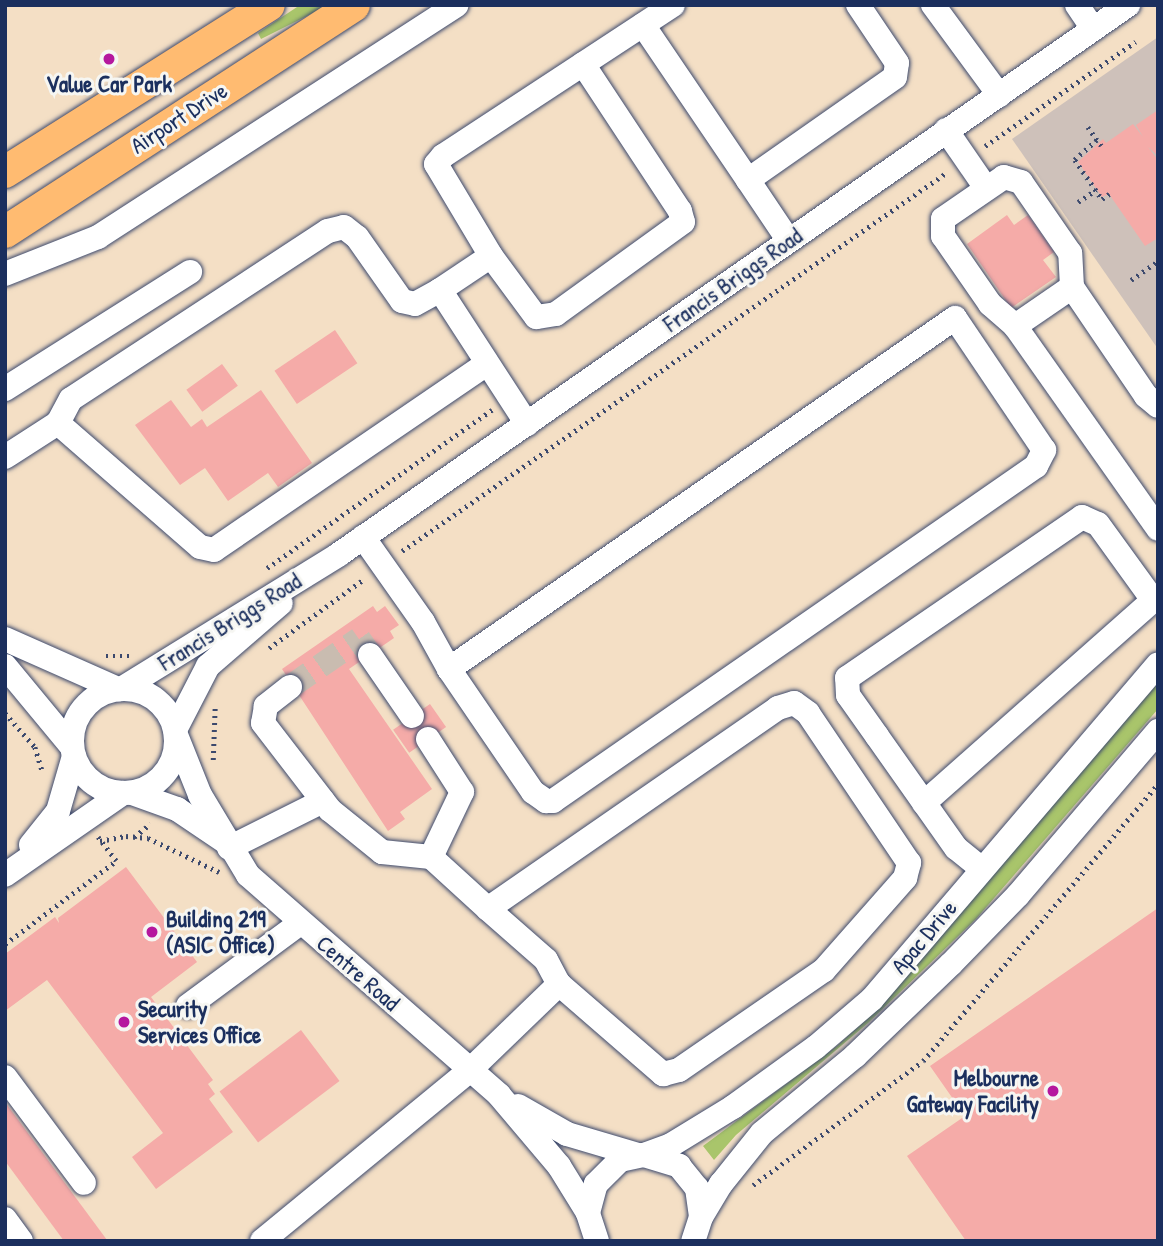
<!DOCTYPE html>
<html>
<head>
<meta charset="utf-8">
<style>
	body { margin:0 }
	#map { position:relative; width:1163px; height:1246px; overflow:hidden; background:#f4dfc5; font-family:"Patrick Hand",sans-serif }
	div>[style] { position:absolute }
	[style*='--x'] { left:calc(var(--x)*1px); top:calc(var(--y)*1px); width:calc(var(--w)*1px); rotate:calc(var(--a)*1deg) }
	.industrial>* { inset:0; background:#cec1ba }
	.green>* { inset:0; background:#a9c56b }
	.building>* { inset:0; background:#f5aba8; transform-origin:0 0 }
	.minor-tunnel>* { height:24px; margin-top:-12px; transform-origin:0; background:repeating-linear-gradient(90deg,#c9bcb0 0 24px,transparent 0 36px) }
	.path>* { height:4.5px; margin-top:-2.25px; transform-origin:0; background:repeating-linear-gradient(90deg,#3c496d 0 2px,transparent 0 7px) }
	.roads { filter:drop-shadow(0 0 2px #3c496d) drop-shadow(0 0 2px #3c496d) }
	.minor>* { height:24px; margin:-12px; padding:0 12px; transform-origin:12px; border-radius:12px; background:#fff }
	.minor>.ring { margin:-12px; padding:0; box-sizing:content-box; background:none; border:24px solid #fff; border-radius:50% }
	.major>* { height:32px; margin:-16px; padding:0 16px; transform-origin:16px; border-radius:16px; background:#ffbb71 }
	.dots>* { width:19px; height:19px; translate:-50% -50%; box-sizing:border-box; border:4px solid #f6f6f2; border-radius:50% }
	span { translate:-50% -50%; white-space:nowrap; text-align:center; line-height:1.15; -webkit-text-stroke:6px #f6f6f2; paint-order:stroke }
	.poi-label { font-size:23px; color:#1b2f5e; font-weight:700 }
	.left { translate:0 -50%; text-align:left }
	.right { translate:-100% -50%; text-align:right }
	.street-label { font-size:23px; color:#1b2f5e }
	.frame { position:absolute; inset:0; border:7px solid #1b2f5e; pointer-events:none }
</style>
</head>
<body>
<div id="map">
	<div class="industrial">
		<i style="clip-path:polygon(1158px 37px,1158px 349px,1012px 139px)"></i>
	</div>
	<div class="green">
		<i style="clip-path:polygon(300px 5px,329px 5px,261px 39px,258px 33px)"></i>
		<i style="clip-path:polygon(1158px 683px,1158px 709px,976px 919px,868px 1023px,736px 1135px,714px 1160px,703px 1146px,837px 1046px,874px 1012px)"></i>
	</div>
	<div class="building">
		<i style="clip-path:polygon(1158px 110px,1158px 156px,1148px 147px,1158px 160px,1158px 238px,1145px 246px,1109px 194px,1102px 197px,1078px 162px,1103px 139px,1106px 143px,1133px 124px,1143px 137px,1136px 125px)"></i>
		<i style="clip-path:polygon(1007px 215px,1014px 225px,1028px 215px,1054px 252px,1043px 260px,1056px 277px,1011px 308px,967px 244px)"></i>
		<i style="left:335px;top:330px;width:40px;height:73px;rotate:56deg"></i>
		<i style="left:222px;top:364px;width:27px;height:44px;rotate:54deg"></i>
		<i style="clip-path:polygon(261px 390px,312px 463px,278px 487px,268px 473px,228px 501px,205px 468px,180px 485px,135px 425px,171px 400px,191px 427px,202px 419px,207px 427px)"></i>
		<i style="clip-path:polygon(373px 606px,377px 612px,385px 606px,399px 625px,390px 631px,394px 638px,349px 669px,432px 789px,400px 812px,405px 819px,388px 831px,282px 669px)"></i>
		<i style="left:430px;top:704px;width:28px;height:45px;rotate:55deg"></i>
		<i style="clip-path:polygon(126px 867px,197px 962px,151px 997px,213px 1080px,208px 1084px,215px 1094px,209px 1099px,233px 1132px,156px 1189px,132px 1157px,163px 1133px,47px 980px,5px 1011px,5px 954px,55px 917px,59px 923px,58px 918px)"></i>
		<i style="clip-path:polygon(1158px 908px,1158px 1241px,966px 1241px,907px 1156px,965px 1116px,930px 1066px)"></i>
		<i style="left:301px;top:1030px;width:64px;height:102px;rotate:53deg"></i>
		<i style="clip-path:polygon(5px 1102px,107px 1240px,106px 1241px,64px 1241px,5px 1161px)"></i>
	</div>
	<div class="minor-tunnel">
		<i style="--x:290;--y:687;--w:84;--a:-34.8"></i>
		<i style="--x:359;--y:639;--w:19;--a:55"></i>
	</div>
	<div class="path">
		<i style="--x:1088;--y:127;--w:16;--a:55"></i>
		<i style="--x:985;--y:146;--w:183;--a:-34.7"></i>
		<i style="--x:1101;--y:146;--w:7;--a:-124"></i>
		<i style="--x:1097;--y:140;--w:30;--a:138"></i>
		<i style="--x:1075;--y:160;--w:47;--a:55.3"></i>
		<i style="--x:1102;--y:199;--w:9;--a:-36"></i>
		<i style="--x:1078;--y:202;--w:22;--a:-34"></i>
		<i style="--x:1131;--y:280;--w:33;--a:-35"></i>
		<i style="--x:402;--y:551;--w:662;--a:-34.79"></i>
		<i style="--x:267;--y:568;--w:275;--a:-35.1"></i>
		<i style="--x:269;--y:648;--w:117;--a:-36"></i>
		<i style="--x:106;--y:656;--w:23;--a:0"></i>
		<i style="--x:5;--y:713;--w:45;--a:48.6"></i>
		<i style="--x:35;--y:747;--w:27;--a:73"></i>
		<i style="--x:213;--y:760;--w:54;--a:-87.9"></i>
		<i style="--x:134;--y:837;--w:21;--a:-39"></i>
		<i style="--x:100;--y:841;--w:26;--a:-11"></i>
		<i style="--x:126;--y:836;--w:22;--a:5"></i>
		<i style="--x:148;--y:838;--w:79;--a:25.6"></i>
		<i style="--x:5;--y:944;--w:139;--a:-36.8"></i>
		<i style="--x:116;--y:861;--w:30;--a:-127"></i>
		<i style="--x:753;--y:1185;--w:210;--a:-36.1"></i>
		<i style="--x:923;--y:1061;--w:363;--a:-49.7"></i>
	</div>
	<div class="roads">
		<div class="minor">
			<i style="--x:933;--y:5;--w:112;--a:53.7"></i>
			<i style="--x:1077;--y:5;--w:29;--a:56"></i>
			<i style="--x:643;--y:25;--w:187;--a:55.9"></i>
			<i style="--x:748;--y:180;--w:179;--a:-35"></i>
			<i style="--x:895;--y:77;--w:14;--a:-82"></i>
			<i style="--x:897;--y:63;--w:70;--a:-123.9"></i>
			<i style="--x:583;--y:64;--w:176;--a:56.6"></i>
			<i style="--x:680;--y:211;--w:11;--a:75"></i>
			<i style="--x:683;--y:222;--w:157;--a:144.1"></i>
			<i style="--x:556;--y:314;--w:20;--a:171"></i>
			<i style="--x:536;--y:317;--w:76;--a:-126.4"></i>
			<i style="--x:491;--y:256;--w:107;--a:-120.9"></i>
			<i style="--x:436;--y:164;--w:11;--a:-49"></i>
			<i style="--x:443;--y:156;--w:275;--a:-33.3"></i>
			<i style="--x:946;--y:130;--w:70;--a:55.4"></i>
			<i style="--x:748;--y:180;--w:73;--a:56.1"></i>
			<i style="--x:5;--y:274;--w:100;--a:-21.7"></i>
			<i style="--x:98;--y:237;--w:427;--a:-32.9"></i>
			<i style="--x:440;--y:290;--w:61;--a:-33.7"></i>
			<i style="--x:1015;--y:326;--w:69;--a:-34.4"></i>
			<i style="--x:485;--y:365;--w:328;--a:145.7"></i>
			<i style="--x:214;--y:550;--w:14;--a:-168"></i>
			<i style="--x:200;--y:547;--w:189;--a:-138.9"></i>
			<i style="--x:58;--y:423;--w:27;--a:-62"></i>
			<i style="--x:71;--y:399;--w:307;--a:-33.2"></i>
			<i style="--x:328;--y:231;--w:16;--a:-14"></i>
			<i style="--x:344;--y:227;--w:16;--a:38"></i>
			<i style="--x:357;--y:237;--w:78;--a:54.9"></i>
			<i style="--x:402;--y:301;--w:13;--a:13"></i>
			<i style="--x:415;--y:304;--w:29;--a:-29"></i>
			<i style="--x:440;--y:290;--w:160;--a:57"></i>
			<i style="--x:5;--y:389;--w:219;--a:-32.3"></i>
			<i style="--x:1158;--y:406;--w:16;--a:-140"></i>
			<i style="--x:1146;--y:396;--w:132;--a:-124.2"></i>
			<i style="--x:1072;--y:287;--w:34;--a:-93"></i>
			<i style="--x:1070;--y:253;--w:86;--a:-124.6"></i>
			<i style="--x:1021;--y:182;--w:18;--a:-164"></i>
			<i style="--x:1004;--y:177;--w:74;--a:145.5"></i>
			<i style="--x:943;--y:219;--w:17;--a:90"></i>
			<i style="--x:943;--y:236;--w:83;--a:55.3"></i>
			<i style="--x:990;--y:304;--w:33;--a:41"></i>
			<i style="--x:1015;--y:326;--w:248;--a:54.8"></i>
			<i style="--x:5;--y:457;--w:63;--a:-32.7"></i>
			<i style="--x:363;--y:537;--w:104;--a:54.8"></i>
			<i style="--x:423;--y:622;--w:54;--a:61"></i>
			<i style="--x:449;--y:669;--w:149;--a:55.7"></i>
			<i style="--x:533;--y:792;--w:16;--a:35"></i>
			<i style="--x:546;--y:801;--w:7;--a:0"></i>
			<i style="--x:553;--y:801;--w:588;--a:-34.74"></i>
			<i style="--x:1036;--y:466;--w:18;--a:-63"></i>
			<i style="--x:1044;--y:450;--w:159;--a:-124"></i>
			<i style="--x:955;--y:318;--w:616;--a:145.25"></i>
			<i style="--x:5;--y:639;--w:124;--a:23.9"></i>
			<i style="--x:370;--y:655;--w:74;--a:55.5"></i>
			<i style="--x:5;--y:666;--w:105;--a:50.4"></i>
			<i style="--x:290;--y:687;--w:31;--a:142"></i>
			<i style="--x:266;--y:706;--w:17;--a:100"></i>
			<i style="--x:263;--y:723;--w:110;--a:52.4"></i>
			<i style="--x:330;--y:810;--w:67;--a:38.9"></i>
			<i style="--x:382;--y:852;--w:49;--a:5.8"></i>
			<i style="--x:431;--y:857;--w:77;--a:42.4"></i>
			<i style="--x:488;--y:909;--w:77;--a:41.3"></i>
			<i style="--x:546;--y:960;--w:27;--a:62"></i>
			<i style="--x:559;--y:984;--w:138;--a:40.9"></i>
			<i style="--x:663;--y:1074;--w:16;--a:-14"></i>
			<i style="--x:679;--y:1070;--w:176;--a:-34.6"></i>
			<i style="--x:824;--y:970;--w:123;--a:-48.6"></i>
			<i style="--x:905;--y:878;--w:16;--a:-75"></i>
			<i style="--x:909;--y:863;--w:181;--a:-124"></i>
			<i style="--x:808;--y:713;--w:17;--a:-144"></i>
			<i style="--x:794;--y:703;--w:17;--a:163"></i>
			<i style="--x:778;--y:708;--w:353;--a:145.3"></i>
			<i style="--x:123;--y:688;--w:253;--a:-31.7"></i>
			<i style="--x:338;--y:555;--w:963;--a:-34.85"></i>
			<i class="ring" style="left:72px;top:689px;width:80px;height:80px"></i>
			<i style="--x:175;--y:730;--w:72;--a:-62.7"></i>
			<i style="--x:208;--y:666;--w:96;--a:-40.8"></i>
			<i style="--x:176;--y:735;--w:65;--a:68.2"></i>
			<i style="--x:200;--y:795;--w:93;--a:59"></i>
			<i style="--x:248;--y:875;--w:334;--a:41.2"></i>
			<i style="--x:499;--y:1095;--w:93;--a:49.8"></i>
			<i style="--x:559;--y:1166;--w:55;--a:58.3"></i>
			<i style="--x:428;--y:739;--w:63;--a:57.3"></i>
			<i style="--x:462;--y:792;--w:72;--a:115.5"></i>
			<i style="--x:132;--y:793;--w:48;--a:19.6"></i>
			<i style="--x:177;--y:809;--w:59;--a:34"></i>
			<i style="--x:924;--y:803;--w:312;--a:-41.5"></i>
			<i style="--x:31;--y:845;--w:43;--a:-51.5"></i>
			<i style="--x:58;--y:811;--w:57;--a:-73.8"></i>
			<i style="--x:229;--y:848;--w:105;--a:-26.6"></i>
			<i style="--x:982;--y:869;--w:33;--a:-141"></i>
			<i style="--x:956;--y:848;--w:137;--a:-125.2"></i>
			<i style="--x:877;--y:736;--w:50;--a:-125.3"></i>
			<i style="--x:848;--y:695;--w:17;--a:-93"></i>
			<i style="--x:847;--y:678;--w:285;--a:-34.4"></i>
			<i style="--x:1082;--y:517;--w:17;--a:24"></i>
			<i style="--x:1098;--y:524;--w:94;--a:54.1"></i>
			<i style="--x:5;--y:875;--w:144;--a:-34.8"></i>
			<i style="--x:188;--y:1006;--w:139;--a:-36.5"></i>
			<i style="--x:5;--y:1077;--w:132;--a:53.3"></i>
			<i style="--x:518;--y:1106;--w:56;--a:29.7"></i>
			<i style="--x:567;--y:1134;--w:74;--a:16.5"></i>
			<i style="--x:644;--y:1155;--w:29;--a:-20"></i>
			<i style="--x:671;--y:1145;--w:73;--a:-31.5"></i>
			<i style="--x:733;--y:1107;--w:102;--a:-35.9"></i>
			<i style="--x:816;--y:1047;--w:74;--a:-40.6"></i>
			<i style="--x:872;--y:999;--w:440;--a:-49.5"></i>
			<i style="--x:701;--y:1217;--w:39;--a:-59"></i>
			<i style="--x:721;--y:1184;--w:65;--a:-51.2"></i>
			<i style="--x:762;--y:1133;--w:121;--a:-39.6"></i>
			<i style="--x:855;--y:1056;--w:133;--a:-43.8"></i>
			<i style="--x:951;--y:964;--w:96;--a:-45.8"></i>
			<i style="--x:1018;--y:895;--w:216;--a:-49.5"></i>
			<i style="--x:5;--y:1219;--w:27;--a:54"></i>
			<i style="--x:262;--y:1241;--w:269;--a:-39.4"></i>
			<i style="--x:470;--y:1070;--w:124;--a:-44"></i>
			<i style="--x:597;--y:1241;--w:29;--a:-108"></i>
			<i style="--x:588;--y:1213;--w:30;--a:-75"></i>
			<i style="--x:596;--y:1184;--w:34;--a:-45"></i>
			<i style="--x:620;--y:1160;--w:25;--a:-12"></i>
			<i style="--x:644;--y:1155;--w:37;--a:17"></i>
			<i style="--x:679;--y:1166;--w:28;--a:51"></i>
			<i style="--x:697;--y:1188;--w:29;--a:82"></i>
			<i style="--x:701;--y:1217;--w:25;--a:108"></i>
		</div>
		<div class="major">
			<i style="--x:5;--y:172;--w:312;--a:-32.3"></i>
			<i style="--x:5;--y:232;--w:416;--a:-33"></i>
		</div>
	</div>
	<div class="dots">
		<i style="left:109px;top:59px;background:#b5179e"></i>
		<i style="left:152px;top:932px;background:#b5179e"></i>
		<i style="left:124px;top:1022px;background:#b5179e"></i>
		<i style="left:1053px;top:1091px;background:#b5179e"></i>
	</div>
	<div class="poi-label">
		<span style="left:109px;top:84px">Value Car Park</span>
		<span class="left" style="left:166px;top:932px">Building 219<br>(ASIC Office)</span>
		<span class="left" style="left:138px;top:1022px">Security<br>Services Office</span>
		<span class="right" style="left:1039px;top:1091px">Melbourne<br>Gateway Facility</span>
	</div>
	<div class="street-label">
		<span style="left:179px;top:118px;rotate:-33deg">Airport Drive</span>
		<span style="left:733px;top:280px;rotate:-35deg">Francis Briggs Road</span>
		<span style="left:230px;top:622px;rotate:-32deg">Francis Briggs Road</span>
		<span style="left:924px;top:937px;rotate:-50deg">Apac Drive</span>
		<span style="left:358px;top:973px;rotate:41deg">Centre Road</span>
	</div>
	<div class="frame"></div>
</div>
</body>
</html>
